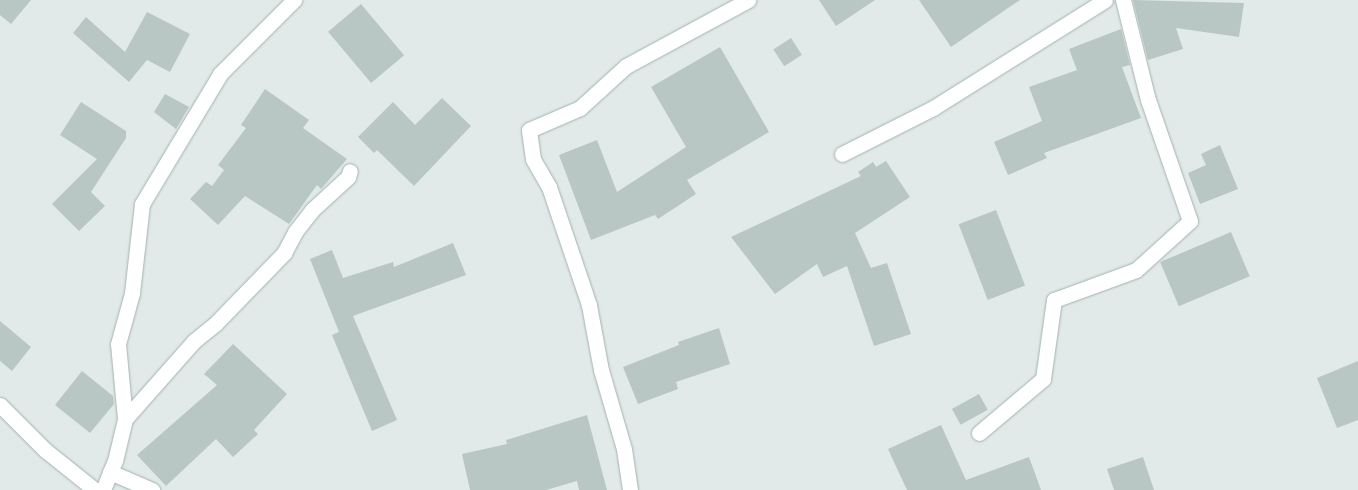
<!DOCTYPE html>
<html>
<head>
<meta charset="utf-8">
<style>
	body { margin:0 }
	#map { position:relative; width:1358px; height:490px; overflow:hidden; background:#e1eae8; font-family:Raleway,sans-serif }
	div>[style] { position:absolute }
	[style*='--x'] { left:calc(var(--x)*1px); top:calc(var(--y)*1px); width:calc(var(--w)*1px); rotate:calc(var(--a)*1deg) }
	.building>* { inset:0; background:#b9c7c4; transform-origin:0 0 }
	.roads { filter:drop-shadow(0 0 1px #a4b1b0) drop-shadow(0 0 1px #a4b1b0) }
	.street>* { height:15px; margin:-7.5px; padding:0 7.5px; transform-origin:7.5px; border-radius:7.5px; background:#fff }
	span { translate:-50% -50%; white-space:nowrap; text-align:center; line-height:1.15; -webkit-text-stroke:4.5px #f1f7f5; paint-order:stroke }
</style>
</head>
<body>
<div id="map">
	<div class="building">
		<i style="clip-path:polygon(0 0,31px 0,11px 24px,0 15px)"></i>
		<i style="clip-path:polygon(819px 0,875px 0,836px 26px)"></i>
		<i style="clip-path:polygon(919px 0,1020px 0,951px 47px)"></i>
		<i style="clip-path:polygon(1133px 0,1244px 3px,1239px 37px,1176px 28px,1183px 49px,1148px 60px)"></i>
		<i style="left:361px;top:4px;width:67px;height:43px;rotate:50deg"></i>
		<i style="clip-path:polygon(147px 12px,190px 34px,170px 72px,147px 60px,129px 82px,73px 33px,86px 17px,125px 52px)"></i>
		<i style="clip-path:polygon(1121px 29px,1130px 65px,1122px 67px,1141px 118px,1044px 153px,1047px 158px,1008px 175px,994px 142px,1042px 121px,1029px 87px,1077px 70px,1069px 49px)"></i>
		<i style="left:791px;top:38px;width:20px;height:21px;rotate:57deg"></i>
		<i style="clip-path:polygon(720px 47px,769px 132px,687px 180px,696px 194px,658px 219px,655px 215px,591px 240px,559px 155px,597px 140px,617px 192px,686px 147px,651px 87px)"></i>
		<i style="clip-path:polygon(265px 89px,309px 120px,303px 128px,347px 159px,321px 189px,317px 185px,289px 224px,245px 196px,218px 225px,190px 199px,206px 182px,212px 186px,224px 170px,218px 165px,246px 128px,241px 125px)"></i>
		<i style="clip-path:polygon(165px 94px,189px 107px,176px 129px,154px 112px)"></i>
		<i style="clip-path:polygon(442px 98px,471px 126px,414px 186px,377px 150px,374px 153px,358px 137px,393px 102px,415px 125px)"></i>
		<i style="clip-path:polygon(81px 102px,126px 131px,126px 138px,91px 192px,105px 206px,79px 231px,52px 204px,97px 159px,60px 135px)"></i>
		<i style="clip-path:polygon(1220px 145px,1238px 189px,1200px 204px,1188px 173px,1206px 165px,1201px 154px)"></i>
		<i style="clip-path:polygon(886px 161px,910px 197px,855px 233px,871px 268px,887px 263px,911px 334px,874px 346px,847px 266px,823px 277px,817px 264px,775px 294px,731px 237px,861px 176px,858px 172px,873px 162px,876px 167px)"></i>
		<i style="left:996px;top:210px;width:81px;height:40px;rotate:69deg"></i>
		<i style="left:1231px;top:232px;width:48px;height:77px;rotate:67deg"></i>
		<i style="clip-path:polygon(453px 243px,466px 275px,353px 316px,397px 420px,372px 431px,332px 335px,339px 332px,310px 259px,332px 250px,343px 278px,393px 262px,394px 267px)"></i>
		<i style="clip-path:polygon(0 321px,31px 347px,12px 371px,0 361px)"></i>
		<i style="clip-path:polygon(719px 328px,730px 364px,676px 382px,678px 389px,638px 404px,623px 367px,679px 345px,678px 342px)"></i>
		<i style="clip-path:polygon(233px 344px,287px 394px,254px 430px,258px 434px,233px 457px,216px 439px,166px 486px,137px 455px,217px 385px,204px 374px)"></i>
		<i style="clip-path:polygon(1358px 361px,1358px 420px,1337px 428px,1317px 378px)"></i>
		<i style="clip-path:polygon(82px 371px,113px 396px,114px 404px,90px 433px,55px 405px)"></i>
		<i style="left:979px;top:394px;width:18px;height:31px;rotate:61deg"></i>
		<i style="clip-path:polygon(587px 415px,607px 490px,579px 490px,577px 481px,546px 490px,470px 490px,462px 454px,507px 444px,506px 440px)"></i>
		<i style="clip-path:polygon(941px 425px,966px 480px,1029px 457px,1041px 490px,907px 490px,888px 449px)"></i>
		<i style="clip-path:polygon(1143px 457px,1154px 490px,1114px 490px,1107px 469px)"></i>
	</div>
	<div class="roads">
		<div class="street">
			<i style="--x:842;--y:154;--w:102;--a:-26.8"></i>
			<i style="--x:933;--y:108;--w:203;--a:-32.1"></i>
			<i style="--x:0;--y:405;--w:64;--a:45"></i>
			<i style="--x:45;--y:450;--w:64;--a:38.7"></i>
			<i style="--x:125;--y:419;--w:104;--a:-48.5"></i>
			<i style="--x:194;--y:341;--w:28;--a:-39"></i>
			<i style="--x:216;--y:323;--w:98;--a:-45.8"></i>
			<i style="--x:284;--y:253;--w:24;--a:-62"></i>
			<i style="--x:295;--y:232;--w:28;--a:-52"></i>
			<i style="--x:312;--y:210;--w:49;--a:-42.5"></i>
			<i style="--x:348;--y:177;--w:6;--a:-72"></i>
			<i style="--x:979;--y:433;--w:84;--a:-40.2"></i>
			<i style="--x:1043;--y:379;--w:80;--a:-82.1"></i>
			<i style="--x:1054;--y:300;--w:87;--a:-20.1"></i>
			<i style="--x:1136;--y:270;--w:73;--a:-42.2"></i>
			<i style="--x:1190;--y:221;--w:128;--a:-109.1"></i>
			<i style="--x:1148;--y:100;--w:103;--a:-104"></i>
			<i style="--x:110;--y:472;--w:46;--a:23.2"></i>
			<i style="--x:103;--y:490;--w:31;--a:-68"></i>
			<i style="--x:115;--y:461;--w:43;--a:-76.6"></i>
			<i style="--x:125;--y:419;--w:75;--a:-95.3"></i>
			<i style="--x:118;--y:344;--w:53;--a:-74.6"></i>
			<i style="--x:132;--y:293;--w:90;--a:-83.6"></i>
			<i style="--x:142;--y:204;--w:152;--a:-59"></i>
			<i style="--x:220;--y:74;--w:105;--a:-45"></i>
			<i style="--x:630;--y:490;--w:41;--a:-98.3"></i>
			<i style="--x:624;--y:449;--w:82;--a:-106.2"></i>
			<i style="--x:601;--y:370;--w:66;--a:-100.5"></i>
			<i style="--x:589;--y:305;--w:125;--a:-108.7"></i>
			<i style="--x:549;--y:187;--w:32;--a:-120"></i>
			<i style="--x:533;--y:159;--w:29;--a:-98"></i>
			<i style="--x:529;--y:130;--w:56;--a:-23.3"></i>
			<i style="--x:580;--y:108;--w:62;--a:-42.4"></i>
			<i style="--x:626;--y:66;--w:139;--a:-28.4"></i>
		</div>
	</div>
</div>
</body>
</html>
